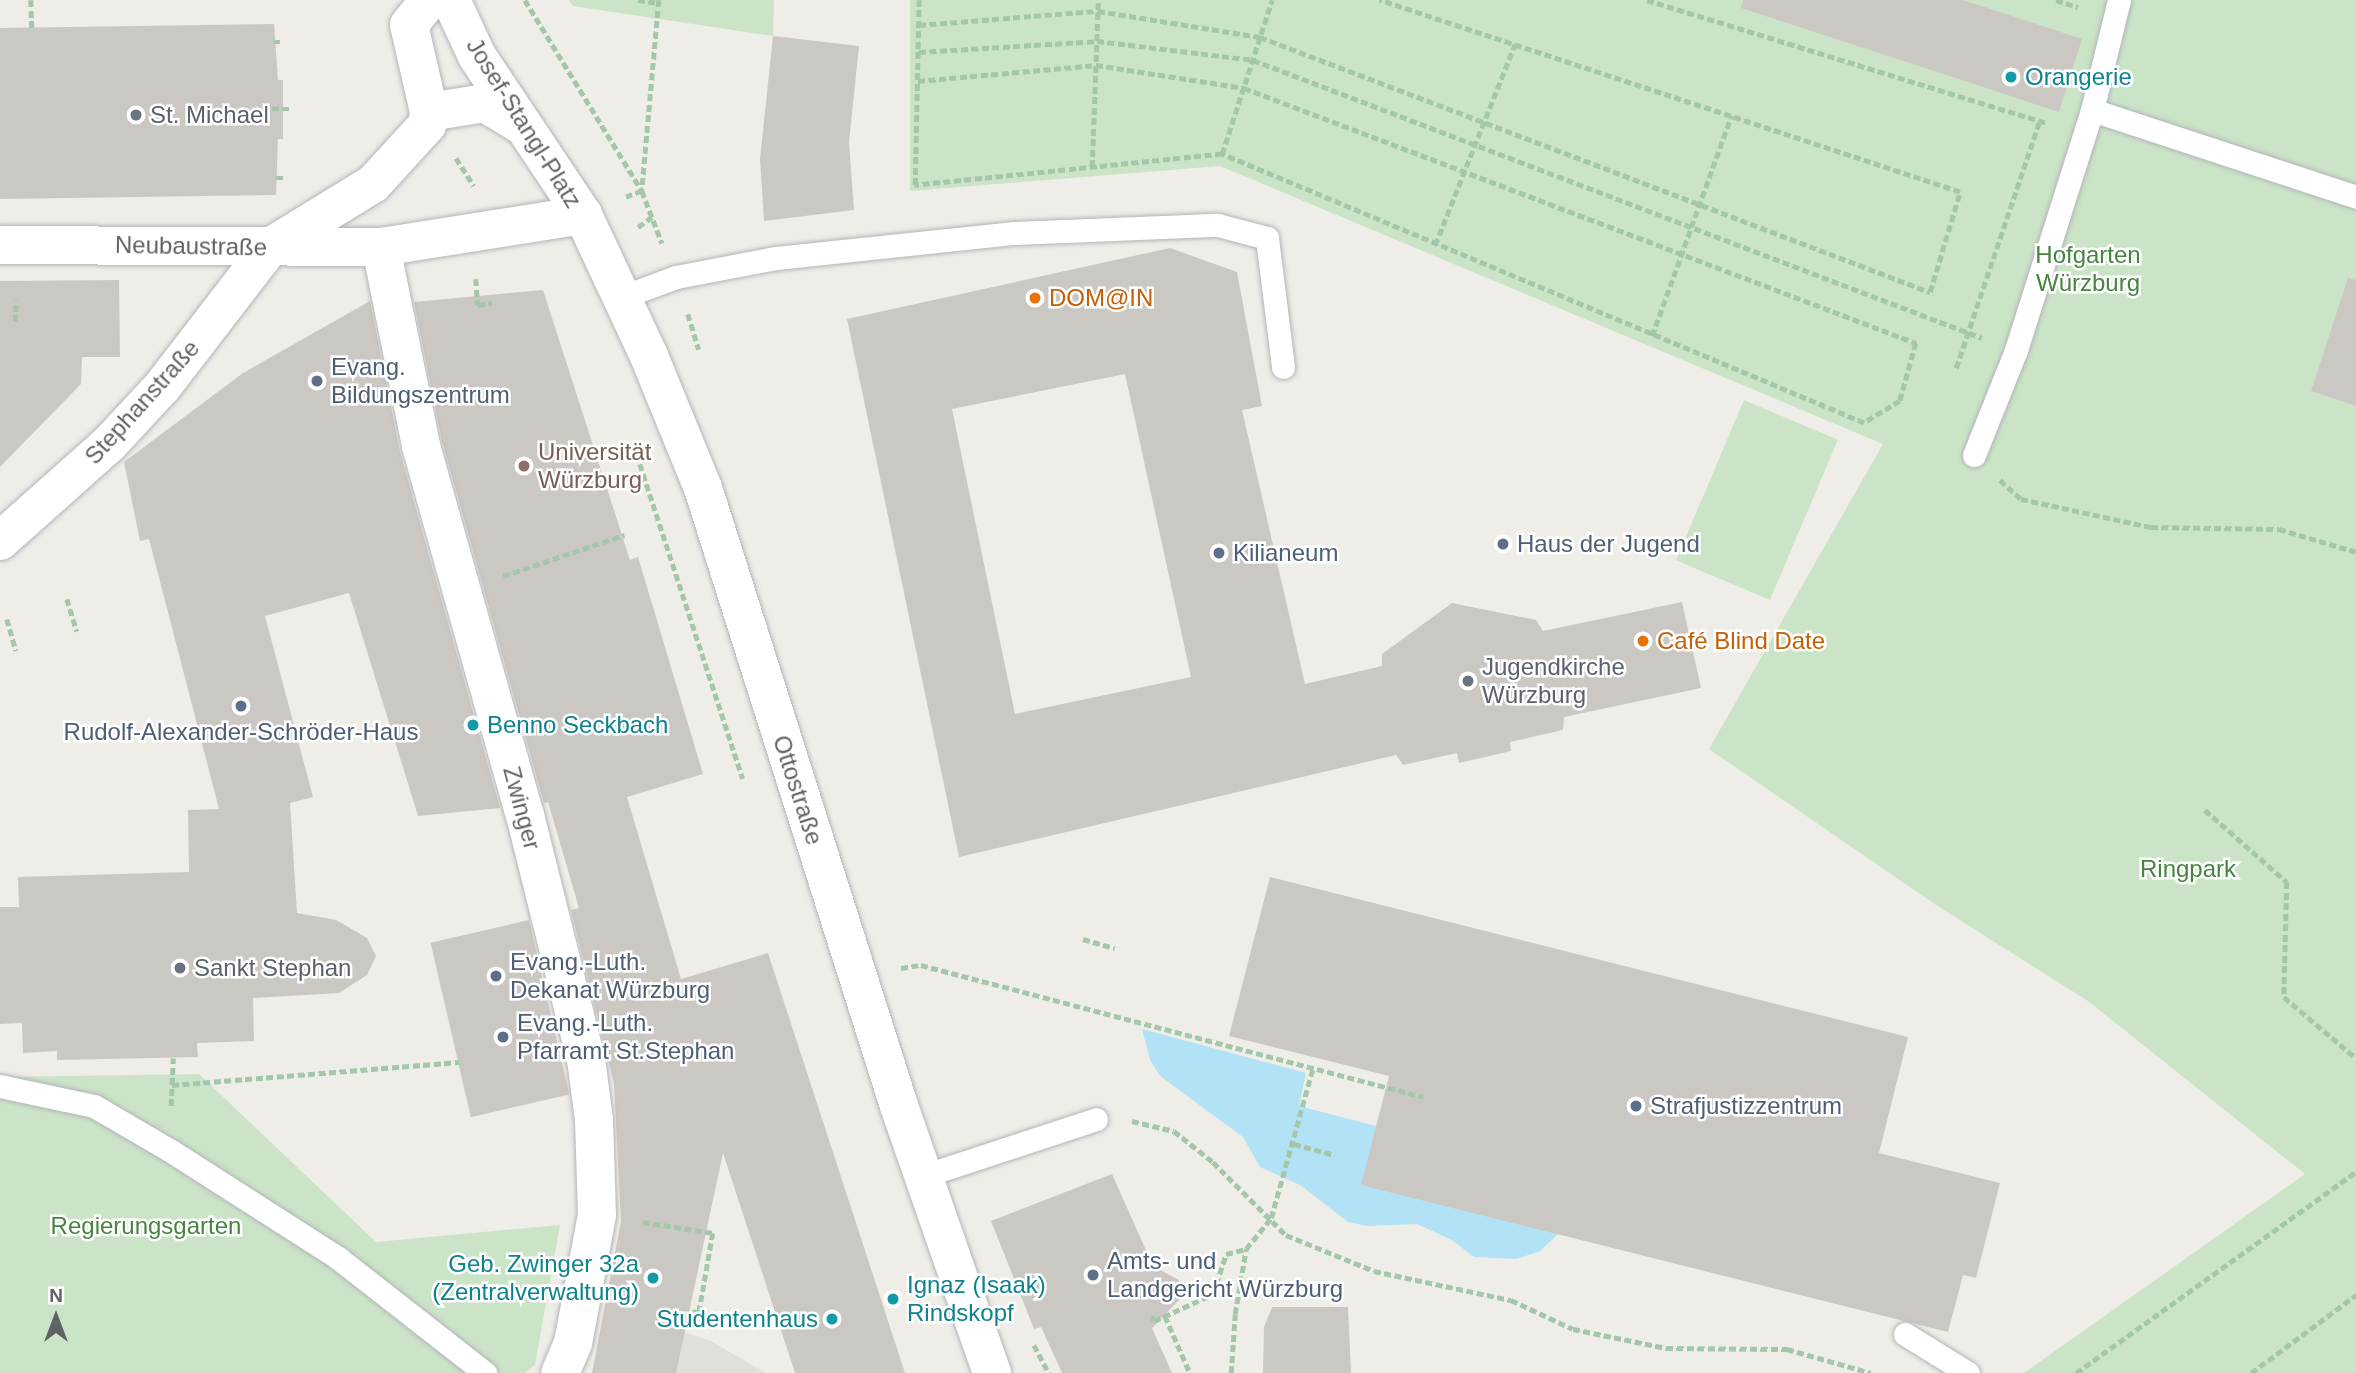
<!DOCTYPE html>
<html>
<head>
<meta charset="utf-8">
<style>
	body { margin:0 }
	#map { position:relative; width:2356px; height:1373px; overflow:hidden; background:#efede8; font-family:Arial,sans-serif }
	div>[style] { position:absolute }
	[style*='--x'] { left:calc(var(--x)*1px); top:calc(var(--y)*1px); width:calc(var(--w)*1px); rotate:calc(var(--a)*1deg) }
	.education>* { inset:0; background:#e2ded9 }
	.green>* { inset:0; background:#cbe4c7; transform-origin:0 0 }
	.water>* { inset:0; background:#b1e2f6 }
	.building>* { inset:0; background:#cbc8c4; transform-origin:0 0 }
	.path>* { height:4.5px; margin-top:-2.25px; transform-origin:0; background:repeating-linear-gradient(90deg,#a3c7a8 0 7px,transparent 0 10.5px) }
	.roads { filter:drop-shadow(0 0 2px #b3b5b8) drop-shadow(0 0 2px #b3b5b8) }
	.lane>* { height:23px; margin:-11.5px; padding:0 11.5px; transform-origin:11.5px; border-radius:11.5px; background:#fff }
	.street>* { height:38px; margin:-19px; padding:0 19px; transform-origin:19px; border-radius:19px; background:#fff }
	.secondary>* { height:38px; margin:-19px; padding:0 19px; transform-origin:19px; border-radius:19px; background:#fff }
	.dots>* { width:19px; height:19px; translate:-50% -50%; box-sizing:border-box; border:4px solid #fff; border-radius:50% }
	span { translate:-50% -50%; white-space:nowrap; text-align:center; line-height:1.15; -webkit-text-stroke:5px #fff; paint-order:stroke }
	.culture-label { font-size:24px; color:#0d838f }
	.left { translate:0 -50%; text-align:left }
	.right { translate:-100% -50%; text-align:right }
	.worship-label { font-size:24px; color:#5b616d }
	.street-label { font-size:24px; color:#5f6366 }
	.park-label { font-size:24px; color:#468440 }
	.food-label { font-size:24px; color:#c56008 }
	.service-label { font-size:24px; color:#4e5e75 }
	.education-label { font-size:24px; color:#785e54 }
	.north { position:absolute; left:21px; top:1282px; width:70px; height:70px; -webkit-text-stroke:5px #fff; paint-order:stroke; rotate:0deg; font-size:19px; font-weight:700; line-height:28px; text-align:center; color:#5f6366 }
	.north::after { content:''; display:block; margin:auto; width:24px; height:32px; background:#5f6366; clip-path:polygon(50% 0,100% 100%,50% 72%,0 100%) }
</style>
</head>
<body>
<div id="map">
	<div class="education">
		<i style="clip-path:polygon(682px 1332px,709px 1340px,766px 1373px,592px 1373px)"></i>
	</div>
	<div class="green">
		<i style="clip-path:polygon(569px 0,774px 0,773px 36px,573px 6px)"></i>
		<i style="clip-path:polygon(910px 0,2356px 0,2356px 1373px,2024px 1373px,2305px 1174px,2088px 1001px,1936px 905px,1709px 749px,1883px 444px,1220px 166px,910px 191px)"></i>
		<i style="left:1744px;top:400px;width:102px;height:174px;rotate:23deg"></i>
		<i style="clip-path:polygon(199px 1074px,376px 1242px,560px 1225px,535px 1365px,524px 1373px,0 1373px,0 1077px)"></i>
	</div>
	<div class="water">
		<i style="clip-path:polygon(1142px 1029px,1306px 1073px,1299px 1106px,1376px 1126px,1558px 1234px,1540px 1251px,1517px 1259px,1474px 1257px,1452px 1240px,1417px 1224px,1367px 1226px,1348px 1222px,1300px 1185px,1260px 1167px,1243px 1137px,1160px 1076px,1150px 1060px)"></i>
	</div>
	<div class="building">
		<i style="clip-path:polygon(1743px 0,1963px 0,2082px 39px,2059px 112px,1741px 8px)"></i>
		<i style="clip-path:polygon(274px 24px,278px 80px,283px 80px,283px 139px,278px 139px,276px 195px,0 199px,0 28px)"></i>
		<i style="clip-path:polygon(773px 36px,859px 46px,849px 142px,854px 210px,764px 221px,760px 159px)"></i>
		<i style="clip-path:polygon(evenodd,1170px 248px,1237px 272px,1262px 406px,1242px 410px,1305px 684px,1382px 666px,1382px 654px,1452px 603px,1536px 620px,1543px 631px,1682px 602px,1701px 688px,1564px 717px,1563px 730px,1510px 742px,1511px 751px,1459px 763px,1457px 753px,1403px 765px,1396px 755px,959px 857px,847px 319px,1170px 248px,1125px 374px,1191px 677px,1015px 714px,952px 409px,1125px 374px)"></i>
		<i style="clip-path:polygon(2348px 278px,2356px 280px,2356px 406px,2311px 391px)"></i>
		<i style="clip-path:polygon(119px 280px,120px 357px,82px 357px,81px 384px,0 467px,0 281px)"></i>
		<i style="clip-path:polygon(543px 290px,630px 560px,638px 557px,703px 774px,627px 797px,681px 979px,768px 953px,905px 1373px,795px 1373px,723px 1153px,676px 1373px,592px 1373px,621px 1221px,614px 1084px,571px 910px,579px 908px,548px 802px,544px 803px,442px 441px,414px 302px)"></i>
		<i style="clip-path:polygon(370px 301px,400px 452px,500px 808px,418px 816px,349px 593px,265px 616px,313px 797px,290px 803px,297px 913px,336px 920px,367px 938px,376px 956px,367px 975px,339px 993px,253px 998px,254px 1041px,197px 1043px,198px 1057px,57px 1060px,57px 1051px,23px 1053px,22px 1023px,0 1024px,0 907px,19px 907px,18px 877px,189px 872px,188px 810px,219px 809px,149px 539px,140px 541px,124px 462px,243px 373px)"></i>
		<i style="clip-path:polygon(1270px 877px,1908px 1037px,1879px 1153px,2000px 1183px,1976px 1278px,1963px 1275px,1948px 1332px,1361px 1185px,1389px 1076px,1229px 1036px)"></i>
		<i style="left:529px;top:920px;width:179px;height:101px;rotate:77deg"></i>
		<i style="clip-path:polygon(1112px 1174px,1153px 1266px,1179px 1280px,1180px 1299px,1152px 1328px,1172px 1373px,1062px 1373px,1041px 1327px,1034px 1329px,991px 1221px)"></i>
		<i style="clip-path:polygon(1272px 1307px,1348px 1307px,1351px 1373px,1263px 1373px,1264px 1327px)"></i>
	</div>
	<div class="path">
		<i style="--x:31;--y:0;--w:28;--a:88"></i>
		<i style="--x:525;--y:0;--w:224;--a:58.5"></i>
		<i style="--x:642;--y:191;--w:17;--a:159"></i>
		<i style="--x:638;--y:0;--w:21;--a:8"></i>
		<i style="--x:659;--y:0;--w:192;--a:95.1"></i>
		<i style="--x:642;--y:191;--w:56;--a:69"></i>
		<i style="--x:1647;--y:0;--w:418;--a:17.1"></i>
		<i style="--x:2056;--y:0;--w:23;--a:18"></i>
		<i style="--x:919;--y:25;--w:180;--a:-4.5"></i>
		<i style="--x:1098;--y:11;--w:164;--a:9.1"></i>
		<i style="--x:1260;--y:37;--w:717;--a:20.84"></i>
		<i style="--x:1930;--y:292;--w:104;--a:-73.3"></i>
		<i style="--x:1960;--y:192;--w:612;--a:-161.71"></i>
		<i style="--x:274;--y:42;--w:6;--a:0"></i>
		<i style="--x:919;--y:52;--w:178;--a:-3.5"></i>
		<i style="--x:1097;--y:41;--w:157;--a:6.9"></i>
		<i style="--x:1253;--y:60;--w:780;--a:20.87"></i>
		<i style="--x:918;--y:81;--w:179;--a:-5.1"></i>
		<i style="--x:1096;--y:65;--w:150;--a:8.8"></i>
		<i style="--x:1244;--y:88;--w:719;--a:20.78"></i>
		<i style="--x:1916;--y:343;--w:60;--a:105.4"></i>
		<i style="--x:1900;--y:401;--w:42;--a:148.6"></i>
		<i style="--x:1864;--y:423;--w:696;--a:-157.27"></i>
		<i style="--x:1222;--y:154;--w:309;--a:174.2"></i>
		<i style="--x:915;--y:185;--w:185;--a:-88.8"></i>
		<i style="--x:272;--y:109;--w:17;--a:0"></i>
		<i style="--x:1222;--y:154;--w:162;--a:-72"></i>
		<i style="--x:456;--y:158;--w:33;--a:57"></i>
		<i style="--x:1092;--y:167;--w:167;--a:-87.9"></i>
		<i style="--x:276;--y:178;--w:9;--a:0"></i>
		<i style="--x:638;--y:227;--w:17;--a:-36"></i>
		<i style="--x:1435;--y:245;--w:216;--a:-68.3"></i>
		<i style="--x:476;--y:279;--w:26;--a:86"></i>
		<i style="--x:478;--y:305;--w:14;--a:-8"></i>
		<i style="--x:688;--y:314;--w:37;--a:73"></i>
		<i style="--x:15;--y:322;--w:22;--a:-87"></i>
		<i style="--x:1652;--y:336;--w:234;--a:-70.2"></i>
		<i style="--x:1956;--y:368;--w:259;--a:-71.3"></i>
		<i style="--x:640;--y:464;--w:331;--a:71.9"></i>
		<i style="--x:2000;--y:480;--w:28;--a:42"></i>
		<i style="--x:2021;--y:499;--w:133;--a:12.2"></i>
		<i style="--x:2151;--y:527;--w:128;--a:0.9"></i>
		<i style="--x:2279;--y:529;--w:80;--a:16.6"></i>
		<i style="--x:503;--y:576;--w:128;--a:-18.7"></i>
		<i style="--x:67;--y:599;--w:34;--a:73"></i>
		<i style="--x:7;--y:619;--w:33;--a:74"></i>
		<i style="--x:2205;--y:810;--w:109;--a:41.3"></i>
		<i style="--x:2287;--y:882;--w:115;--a:91.5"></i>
		<i style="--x:2284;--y:997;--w:94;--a:40.3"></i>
		<i style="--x:1083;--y:939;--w:33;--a:16"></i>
		<i style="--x:901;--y:968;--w:20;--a:-9"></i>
		<i style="--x:921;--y:965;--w:519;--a:14.73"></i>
		<i style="--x:172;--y:1085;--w:288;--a:-4.6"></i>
		<i style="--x:171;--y:1106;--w:48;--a:-87.6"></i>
		<i style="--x:1132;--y:1121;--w:43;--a:13.4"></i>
		<i style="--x:1174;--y:1131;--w:50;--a:38.5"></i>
		<i style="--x:1213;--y:1162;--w:103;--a:45"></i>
		<i style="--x:1286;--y:1235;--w:95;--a:22.2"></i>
		<i style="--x:1374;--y:1271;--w:140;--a:12"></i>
		<i style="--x:1511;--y:1300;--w:68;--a:25.1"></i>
		<i style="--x:1573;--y:1329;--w:95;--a:11.5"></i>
		<i style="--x:1666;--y:1348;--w:121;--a:0.5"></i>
		<i style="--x:1787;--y:1349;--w:87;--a:15.9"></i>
		<i style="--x:1294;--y:1144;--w:42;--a:15"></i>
		<i style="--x:643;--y:1222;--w:71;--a:8.9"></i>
		<i style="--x:713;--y:1233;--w:81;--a:99.9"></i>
		<i style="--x:699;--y:1313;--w:11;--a:-170"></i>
		<i style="--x:1152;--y:1316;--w:5;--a:68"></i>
		<i style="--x:1154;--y:1321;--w:65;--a:-24.6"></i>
		<i style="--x:1213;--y:1294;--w:42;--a:-72"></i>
		<i style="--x:1226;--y:1254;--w:21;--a:-14"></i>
		<i style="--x:1165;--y:1316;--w:62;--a:66.3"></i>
		<i style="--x:1034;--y:1345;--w:32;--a:62"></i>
		<i style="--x:1231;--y:1373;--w:59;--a:-86.1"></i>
		<i style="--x:1235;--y:1314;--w:66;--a:-80.4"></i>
		<i style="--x:1246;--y:1249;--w:40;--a:-51"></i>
		<i style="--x:1271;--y:1218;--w:156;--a:-74.4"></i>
		<i style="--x:2076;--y:1373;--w:345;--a:-35.7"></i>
		<i style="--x:2251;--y:1373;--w:131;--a:-36.6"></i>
	</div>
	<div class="roads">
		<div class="lane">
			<i style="--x:2092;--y:110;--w:278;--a:18.2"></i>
			<i style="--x:622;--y:297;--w:58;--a:-20.3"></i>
			<i style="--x:676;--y:277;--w:102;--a:-10.8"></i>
			<i style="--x:776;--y:258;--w:240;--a:-6"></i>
			<i style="--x:1015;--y:233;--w:203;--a:-2.3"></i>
			<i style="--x:1218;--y:225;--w:51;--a:14.9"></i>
			<i style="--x:1267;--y:238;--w:130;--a:82.9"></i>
			<i style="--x:1974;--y:455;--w:113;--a:-68.2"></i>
			<i style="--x:2016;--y:350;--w:252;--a:-72.4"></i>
			<i style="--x:2092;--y:110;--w:113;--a:-76.2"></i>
			<i style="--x:0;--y:1086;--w:96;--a:12"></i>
			<i style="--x:94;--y:1106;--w:89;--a:30.3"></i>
			<i style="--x:171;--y:1151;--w:198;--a:32.6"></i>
			<i style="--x:338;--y:1258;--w:187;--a:38"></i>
			<i style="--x:923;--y:1176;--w:182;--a:-18.2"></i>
			<i style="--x:1905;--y:1334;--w:74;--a:31.8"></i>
		</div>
		<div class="street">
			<i style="--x:381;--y:247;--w:203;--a:78.6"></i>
			<i style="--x:421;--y:446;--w:383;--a:74.3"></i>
			<i style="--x:525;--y:815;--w:252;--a:76"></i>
			<i style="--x:586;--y:1059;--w:62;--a:82.5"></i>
			<i style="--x:594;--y:1120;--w:95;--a:88.2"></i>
			<i style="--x:597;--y:1215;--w:130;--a:100.6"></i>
			<i style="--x:573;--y:1343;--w:33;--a:113"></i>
			<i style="--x:0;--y:541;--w:146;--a:-41.7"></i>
			<i style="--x:109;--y:444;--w:78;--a:-47.1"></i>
			<i style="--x:162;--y:387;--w:175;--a:-52.4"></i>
		</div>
		<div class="secondary">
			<i style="--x:451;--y:0;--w:62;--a:65.1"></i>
			<i style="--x:477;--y:56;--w:191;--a:56.3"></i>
			<i style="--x:583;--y:215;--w:156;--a:64.9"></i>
			<i style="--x:649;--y:356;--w:143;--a:67.8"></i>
			<i style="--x:703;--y:488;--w:648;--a:72.4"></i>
			<i style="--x:899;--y:1106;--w:283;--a:70.8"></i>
			<i style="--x:429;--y:112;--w:57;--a:-9.1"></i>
			<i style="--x:485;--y:103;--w:42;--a:31.4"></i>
			<i style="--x:0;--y:245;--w:381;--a:0.3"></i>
			<i style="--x:381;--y:247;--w:205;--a:-9"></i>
			<i style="--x:270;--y:247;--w:121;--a:-31.5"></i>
			<i style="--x:373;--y:184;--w:80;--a:-47.5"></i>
			<i style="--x:427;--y:125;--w:13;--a:-81"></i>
			<i style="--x:429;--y:112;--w:89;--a:-102.9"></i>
			<i style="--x:409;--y:25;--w:32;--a:-51"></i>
		</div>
	</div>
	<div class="dots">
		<i style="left:2011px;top:77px;background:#0f9aa8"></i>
		<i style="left:136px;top:115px;background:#6b7280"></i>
		<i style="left:1035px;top:298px;background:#e8710a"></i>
		<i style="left:317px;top:381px;background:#5c6f8a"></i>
		<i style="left:524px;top:466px;background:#8d6e63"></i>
		<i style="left:1503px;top:544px;background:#5c6f8a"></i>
		<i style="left:1219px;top:553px;background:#5c6f8a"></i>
		<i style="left:1643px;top:641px;background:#e8710a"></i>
		<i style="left:1468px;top:681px;background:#6b7280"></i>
		<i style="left:241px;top:706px;background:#5c6f8a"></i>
		<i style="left:473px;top:725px;background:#0f9aa8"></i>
		<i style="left:180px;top:968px;background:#6b7280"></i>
		<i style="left:496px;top:976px;background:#5c6f8a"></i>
		<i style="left:503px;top:1037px;background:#5c6f8a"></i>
		<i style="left:1636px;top:1106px;background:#5c6f8a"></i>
		<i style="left:1093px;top:1275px;background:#5c6f8a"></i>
		<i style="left:653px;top:1278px;background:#0f9aa8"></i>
		<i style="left:893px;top:1299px;background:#0f9aa8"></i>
		<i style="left:832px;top:1319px;background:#0f9aa8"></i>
	</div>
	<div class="culture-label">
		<span class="left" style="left:2025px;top:77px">Orangerie</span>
		<span class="left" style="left:487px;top:725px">Benno Seckbach</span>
		<span class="right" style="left:639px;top:1278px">Geb. Zwinger 32a<br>(Zentralverwaltung)</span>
		<span class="left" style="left:907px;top:1299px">Ignaz (Isaak)<br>Rindskopf</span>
		<span class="right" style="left:818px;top:1319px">Studentenhaus</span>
	</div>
	<div class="worship-label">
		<span class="left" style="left:150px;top:115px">St. Michael</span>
		<span class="left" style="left:1482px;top:681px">Jugendkirche<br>Würzburg</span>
		<span class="left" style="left:194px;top:968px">Sankt Stephan</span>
	</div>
	<div class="street-label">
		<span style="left:524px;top:123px;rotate:58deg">Josef-Stangl-Platz</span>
		<span style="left:191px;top:246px;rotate:1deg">Neubaustraße</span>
		<span style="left:142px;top:402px;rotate:-48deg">Stephanstraße</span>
		<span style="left:798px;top:790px;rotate:72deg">Ottostraße</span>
		<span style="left:522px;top:808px;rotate:75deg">Zwinger</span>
	</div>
	<div class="park-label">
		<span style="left:2088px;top:269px">Hofgarten<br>Würzburg</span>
		<span style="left:2188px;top:869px">Ringpark</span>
		<span style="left:146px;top:1226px">Regierungsgarten</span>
	</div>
	<div class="food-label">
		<span class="left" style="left:1049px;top:298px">DOM@IN</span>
		<span class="left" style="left:1657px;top:641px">Café Blind Date</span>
	</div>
	<div class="service-label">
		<span class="left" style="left:331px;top:381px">Evang.<br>Bildungszentrum</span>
		<span class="left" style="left:1517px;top:544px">Haus der Jugend</span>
		<span class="left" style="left:1233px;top:553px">Kilianeum</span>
		<span style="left:241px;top:732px">Rudolf-Alexander-Schröder-Haus</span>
		<span class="left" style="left:510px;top:976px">Evang.-Luth.<br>Dekanat Würzburg</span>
		<span class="left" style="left:517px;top:1037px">Evang.-Luth.<br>Pfarramt St.Stephan</span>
		<span class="left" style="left:1650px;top:1106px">Strafjustizzentrum</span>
		<span class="left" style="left:1107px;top:1275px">Amts- und<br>Landgericht Würzburg</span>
	</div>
	<div class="education-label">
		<span class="left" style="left:538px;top:466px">Universität<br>Würzburg</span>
	</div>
	<div class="north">N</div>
</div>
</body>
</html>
